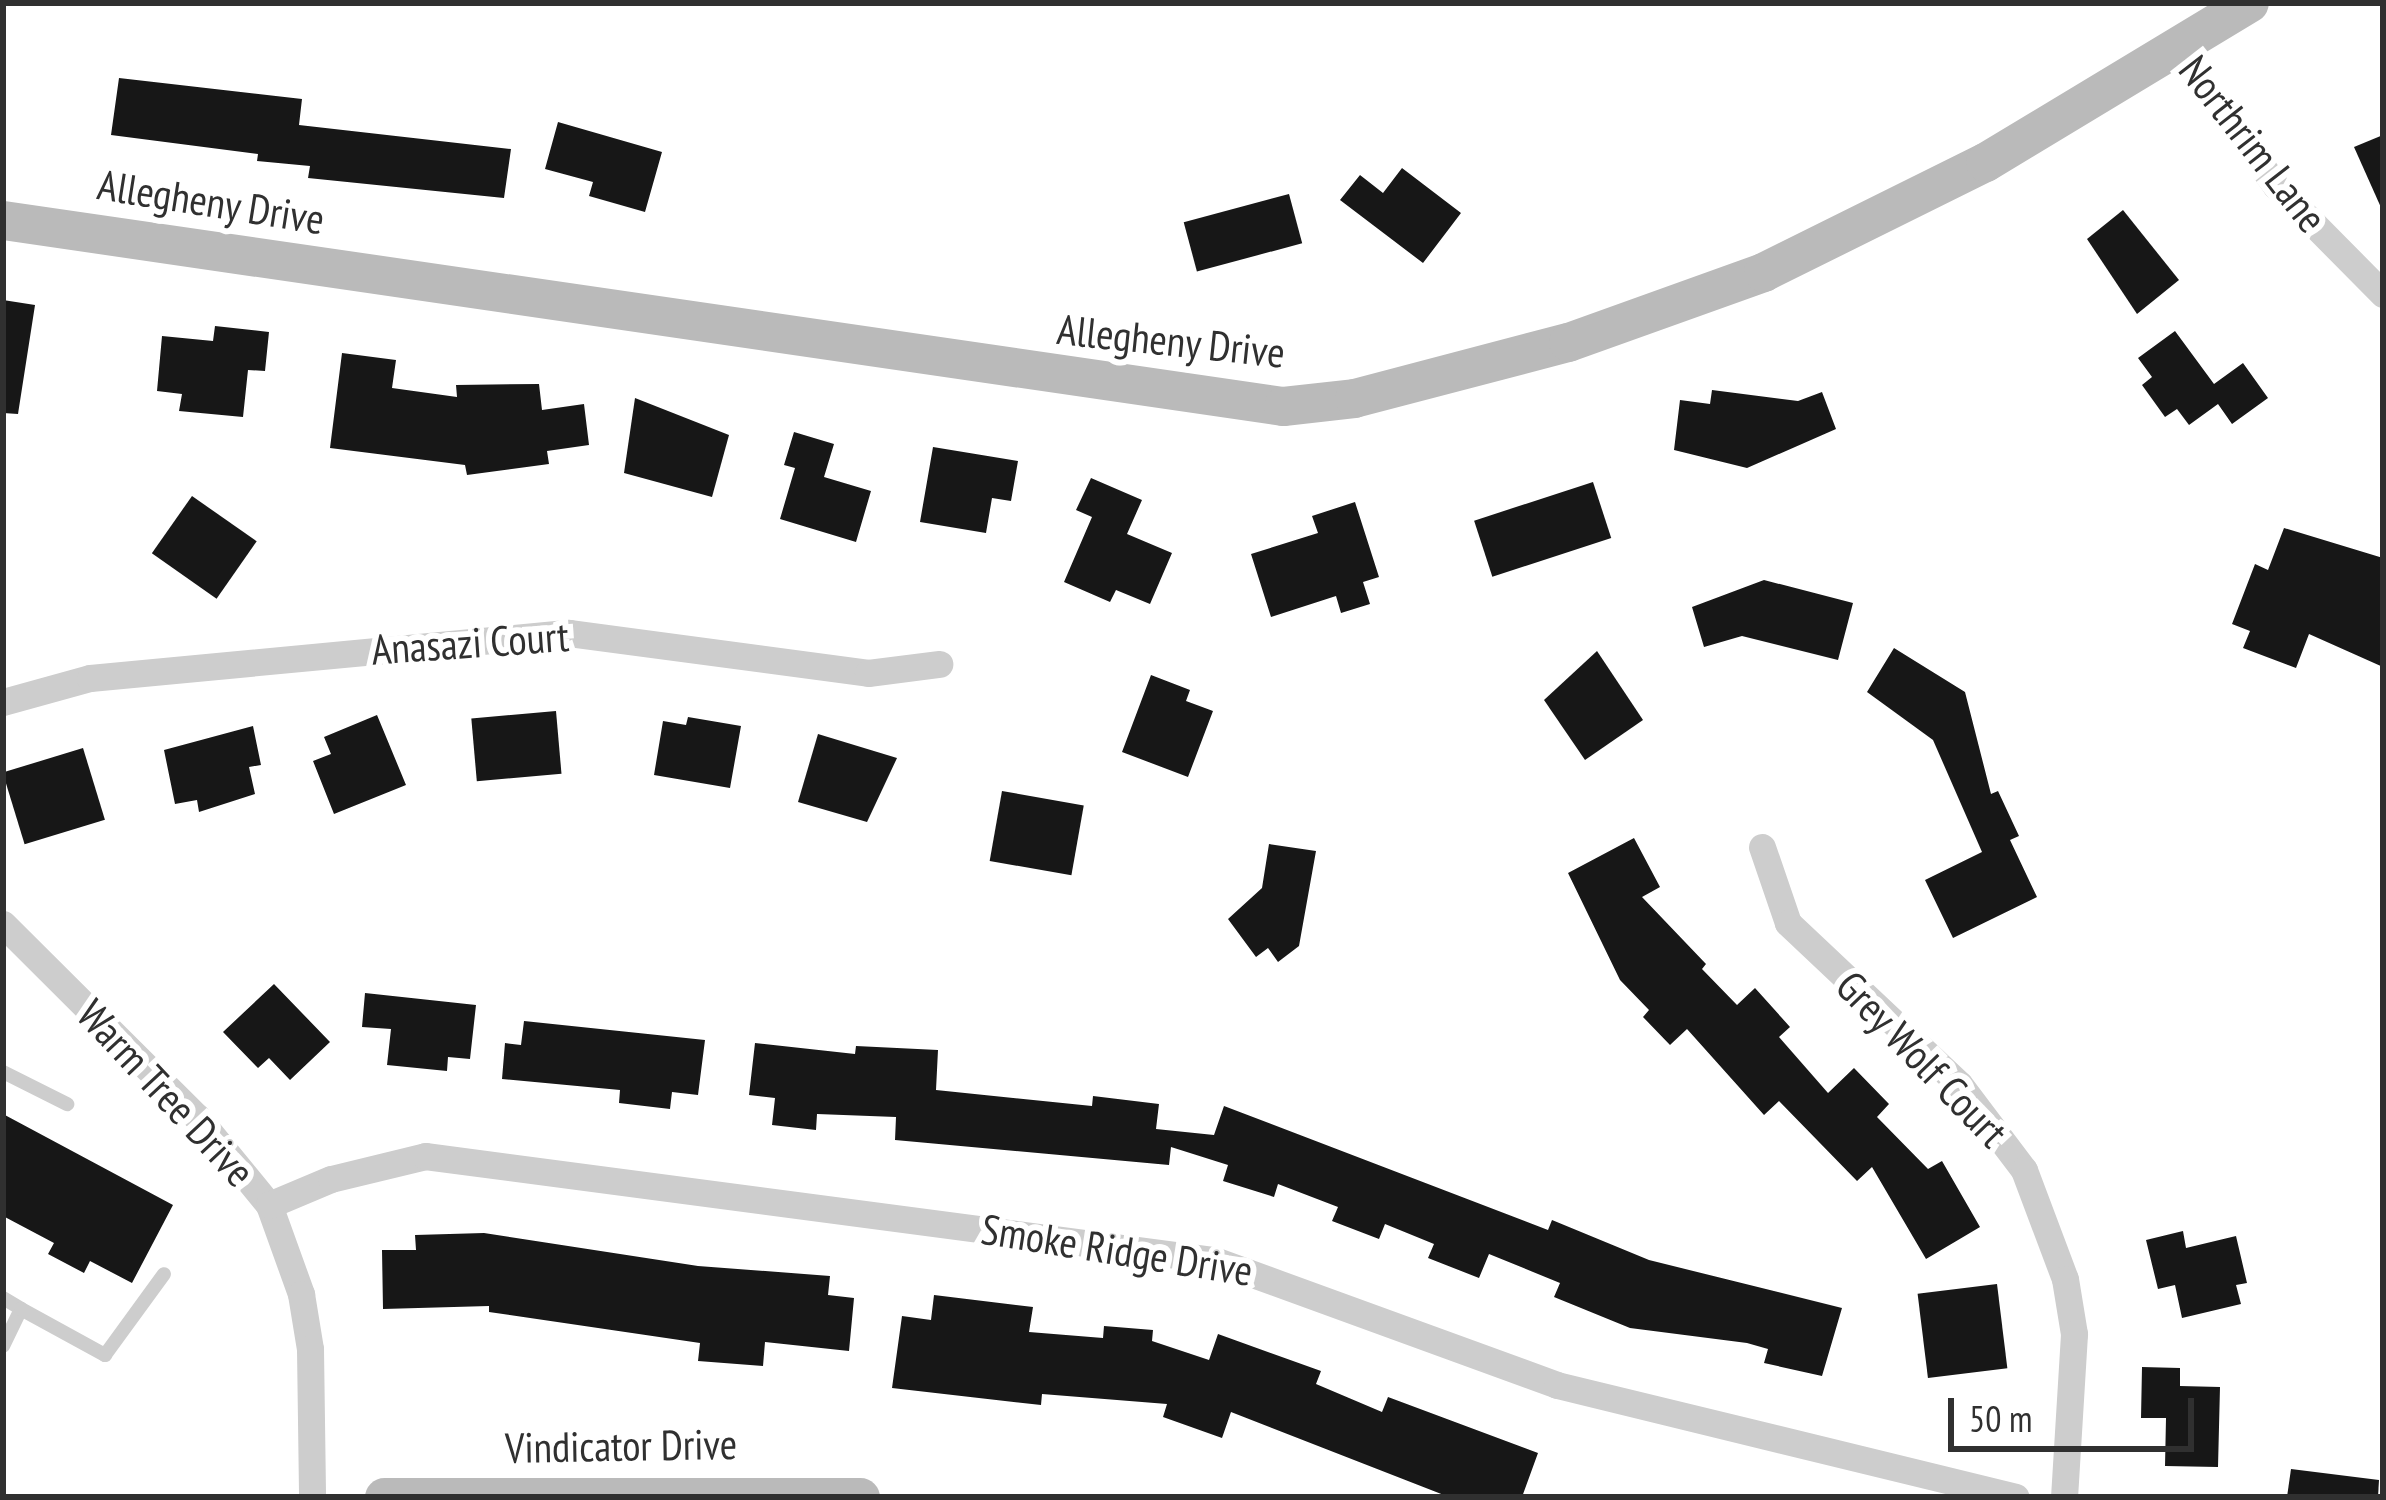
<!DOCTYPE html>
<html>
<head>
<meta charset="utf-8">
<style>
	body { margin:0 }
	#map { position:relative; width:2386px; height:1500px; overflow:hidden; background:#fff; font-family:"PT Sans Narrow",sans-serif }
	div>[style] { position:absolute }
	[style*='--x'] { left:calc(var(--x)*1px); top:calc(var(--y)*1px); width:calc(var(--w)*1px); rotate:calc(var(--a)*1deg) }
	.building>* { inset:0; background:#171717; transform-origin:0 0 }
	.lane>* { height:14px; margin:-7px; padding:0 7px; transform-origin:7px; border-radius:7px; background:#cdcdcd }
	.street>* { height:27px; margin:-13.5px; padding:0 13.5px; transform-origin:13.5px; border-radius:13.5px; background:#cdcdcd }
	.secondary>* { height:39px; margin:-19.5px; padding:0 19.5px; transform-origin:19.5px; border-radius:19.5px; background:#bababa }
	span { translate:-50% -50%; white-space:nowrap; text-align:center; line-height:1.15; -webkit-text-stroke:12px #fff; paint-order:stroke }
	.street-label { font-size:42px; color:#303030 }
	.frame { position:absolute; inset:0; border:6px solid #303030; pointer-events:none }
	.scale { position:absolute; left:1948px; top:1398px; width:246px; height:54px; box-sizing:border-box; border:6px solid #303030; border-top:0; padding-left:15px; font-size:36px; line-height:42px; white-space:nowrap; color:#303030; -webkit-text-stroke:9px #fff; paint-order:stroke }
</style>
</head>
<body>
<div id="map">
	<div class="building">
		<i style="clip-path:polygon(119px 78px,302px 99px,299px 125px,511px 149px,504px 198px,308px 178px,310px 166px,257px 161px,258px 154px,111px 135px)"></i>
		<i style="clip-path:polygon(558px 122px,662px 152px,645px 212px,589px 196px,593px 182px,545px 169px)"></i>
		<i style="clip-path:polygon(2383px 135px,2383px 212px,2354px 147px)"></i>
		<i style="clip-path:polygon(1402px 168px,1461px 213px,1423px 263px,1340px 200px,1360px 175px,1383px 193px)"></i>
		<i style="left:1289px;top:194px;width:51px;height:109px;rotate:75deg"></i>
		<i style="clip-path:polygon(2123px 210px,2179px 280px,2137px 314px,2087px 239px)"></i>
		<i style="clip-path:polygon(3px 300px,35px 305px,18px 414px,3px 413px)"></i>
		<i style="clip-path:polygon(215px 326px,269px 332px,265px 371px,248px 370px,243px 417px,179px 411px,182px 394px,157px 391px,162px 336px,213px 341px)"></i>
		<i style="clip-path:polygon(2175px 331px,2214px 384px,2243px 363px,2268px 398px,2232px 424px,2218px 404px,2189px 425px,2177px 409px,2165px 417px,2142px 385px,2152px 377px,2138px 358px)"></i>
		<i style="clip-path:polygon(342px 353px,396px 360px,392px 388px,457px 397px,456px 385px,539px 384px,542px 410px,584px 404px,589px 445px,547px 451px,549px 464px,467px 475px,465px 465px,330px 448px)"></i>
		<i style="clip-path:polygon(1712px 390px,1798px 401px,1822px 392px,1836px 429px,1747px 468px,1674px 450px,1680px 400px,1710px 404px)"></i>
		<i style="clip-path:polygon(635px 398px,729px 435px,712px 497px,624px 473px)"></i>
		<i style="clip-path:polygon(794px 432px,834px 444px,824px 477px,871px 491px,856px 542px,780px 519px,795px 468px,784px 465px)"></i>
		<i style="clip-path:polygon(933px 447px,1018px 461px,1011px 501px,992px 498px,986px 533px,920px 522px)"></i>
		<i style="clip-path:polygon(1091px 478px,1142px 500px,1127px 534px,1172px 553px,1150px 604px,1116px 590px,1110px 602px,1064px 582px,1092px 517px,1076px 510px)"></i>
		<i style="left:1593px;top:482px;width:59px;height:125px;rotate:72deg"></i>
		<i style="left:192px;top:496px;width:79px;height:70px;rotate:35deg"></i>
		<i style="clip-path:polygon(1355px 502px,1379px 577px,1363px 582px,1370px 604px,1341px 613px,1336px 596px,1271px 617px,1251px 554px,1318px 533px,1312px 516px)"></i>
		<i style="clip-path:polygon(2284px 528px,2383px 558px,2383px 667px,2309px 634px,2296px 668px,2243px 648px,2250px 631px,2232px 624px,2255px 564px,2268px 570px)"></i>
		<i style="clip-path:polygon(1764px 580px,1853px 603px,1838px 660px,1742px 636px,1704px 647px,1692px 607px)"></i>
		<i style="clip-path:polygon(1894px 648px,1965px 692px,1991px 794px,1998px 791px,2019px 836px,2010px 840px,2037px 897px,1953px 938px,1925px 880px,1982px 852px,1933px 740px,1867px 692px)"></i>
		<i style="clip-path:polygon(1597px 651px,1643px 720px,1585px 760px,1544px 700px)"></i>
		<i style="clip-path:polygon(1151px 675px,1190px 690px,1186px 701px,1213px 711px,1188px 777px,1122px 752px)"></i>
		<i style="left:556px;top:711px;width:63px;height:85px;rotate:85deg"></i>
		<i style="clip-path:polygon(377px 715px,406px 785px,334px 814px,313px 761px,331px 754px,324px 737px)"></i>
		<i style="clip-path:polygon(688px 717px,741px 726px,730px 788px,654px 775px,663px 721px,686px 725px)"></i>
		<i style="clip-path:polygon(253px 726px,261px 765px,249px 767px,255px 794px,199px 812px,197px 800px,175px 804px,164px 750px)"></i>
		<i style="clip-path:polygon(818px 734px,897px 758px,867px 822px,798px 802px)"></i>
		<i style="left:83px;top:748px;width:75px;height:84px;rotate:73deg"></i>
		<i style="left:1002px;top:791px;width:83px;height:71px;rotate:10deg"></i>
		<i style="clip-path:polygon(1634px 838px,1660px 887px,1642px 897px,1706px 964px,1702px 969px,1737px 1005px,1755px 988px,1790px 1027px,1779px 1037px,1828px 1093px,1854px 1068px,1889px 1104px,1877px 1117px,1928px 1169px,1942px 1161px,1980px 1227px,1926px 1259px,1872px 1167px,1857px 1181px,1779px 1101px,1764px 1115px,1687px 1029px,1670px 1045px,1643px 1017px,1649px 1010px,1620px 980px,1568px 873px)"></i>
		<i style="clip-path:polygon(1269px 844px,1316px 851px,1299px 946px,1278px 962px,1268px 948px,1256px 957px,1228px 919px,1262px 888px)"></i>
		<i style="clip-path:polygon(274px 984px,330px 1042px,290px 1080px,269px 1058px,258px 1068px,223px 1032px)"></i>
		<i style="clip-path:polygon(365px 993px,476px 1005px,470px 1059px,448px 1057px,447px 1071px,387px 1065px,391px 1029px,362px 1027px)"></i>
		<i style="clip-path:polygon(524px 1021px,705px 1040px,698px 1095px,672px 1092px,670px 1109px,619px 1103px,620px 1090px,502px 1079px,505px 1043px,521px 1045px)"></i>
		<i style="clip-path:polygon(755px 1043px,855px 1054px,856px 1046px,938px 1050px,936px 1090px,1092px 1106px,1093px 1096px,1159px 1104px,1156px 1129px,1214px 1135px,1224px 1106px,1548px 1230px,1552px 1220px,1649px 1260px,1842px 1308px,1822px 1376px,1764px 1363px,1768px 1349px,1747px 1343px,1630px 1328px,1554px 1297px,1560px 1283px,1489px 1254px,1479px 1278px,1428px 1258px,1434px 1244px,1385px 1224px,1379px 1239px,1332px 1221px,1338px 1207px,1278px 1184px,1274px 1197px,1223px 1181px,1228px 1165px,1171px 1147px,1169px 1165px,895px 1140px,896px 1117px,817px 1114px,816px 1130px,772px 1125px,775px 1098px,749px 1095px)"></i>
		<i style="clip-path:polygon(3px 1114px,173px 1205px,132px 1283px,90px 1261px,84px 1273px,48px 1254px,54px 1243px,3px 1216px)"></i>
		<i style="clip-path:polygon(2183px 1231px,2186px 1248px,2236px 1236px,2247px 1283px,2236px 1285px,2241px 1304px,2182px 1318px,2175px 1285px,2158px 1289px,2146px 1240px)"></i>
		<i style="clip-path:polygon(484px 1233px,698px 1266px,830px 1276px,828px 1295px,854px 1298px,849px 1351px,765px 1342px,763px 1366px,698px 1361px,700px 1343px,489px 1312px,489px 1306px,383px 1309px,382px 1250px,416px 1250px,415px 1235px)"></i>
		<i style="left:1997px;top:1284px;width:85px;height:80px;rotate:83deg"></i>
		<i style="clip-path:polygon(934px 1295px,1033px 1307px,1029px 1332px,1103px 1338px,1104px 1326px,1153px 1330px,1152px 1341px,1209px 1360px,1218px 1334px,1321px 1371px,1316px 1384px,1382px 1412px,1388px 1397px,1538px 1453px,1522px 1497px,1449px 1497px,1231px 1412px,1222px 1438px,1163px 1417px,1167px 1404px,1042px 1394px,1041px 1405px,892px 1388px,902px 1316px,931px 1320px)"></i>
		<i style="clip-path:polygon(2142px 1367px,2180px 1368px,2180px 1386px,2220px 1387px,2218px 1467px,2165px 1466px,2166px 1418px,2141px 1418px)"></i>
		<i style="clip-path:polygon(2291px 1469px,2379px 1480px,2378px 1497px,2287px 1497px)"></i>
	</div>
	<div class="lane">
		<i style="--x:3;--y:1072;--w:72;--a:26.6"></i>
		<i style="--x:3;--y:1298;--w:21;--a:31"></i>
		<i style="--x:21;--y:1309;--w:41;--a:115.9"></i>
		<i style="--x:21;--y:1309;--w:96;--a:28.7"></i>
		<i style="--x:105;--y:1355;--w:100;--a:-53.9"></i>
	</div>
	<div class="street">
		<i style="--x:2174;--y:44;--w:175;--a:54.3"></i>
		<i style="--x:2276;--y:186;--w:152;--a:45.3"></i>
		<i style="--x:3;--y:702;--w:90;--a:-15.4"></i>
		<i style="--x:90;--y:678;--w:481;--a:-5.4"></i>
		<i style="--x:569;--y:633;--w:302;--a:7.6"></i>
		<i style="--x:868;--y:673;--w:72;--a:-7.2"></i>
		<i style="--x:1762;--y:847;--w:80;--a:71.1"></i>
		<i style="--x:1788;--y:923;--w:235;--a:43.3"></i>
		<i style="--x:1959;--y:1084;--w:108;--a:52.9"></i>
		<i style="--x:2024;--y:1170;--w:116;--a:69.4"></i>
		<i style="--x:2065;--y:1279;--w:56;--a:80.7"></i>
		<i style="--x:2074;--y:1334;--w:163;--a:93.5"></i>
		<i style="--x:3;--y:924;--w:274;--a:44.9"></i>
		<i style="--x:197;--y:1117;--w:114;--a:50.7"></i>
		<i style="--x:269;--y:1205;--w:95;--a:70.2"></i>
		<i style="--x:301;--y:1294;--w:56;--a:80.7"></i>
		<i style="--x:310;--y:1349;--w:148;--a:89.2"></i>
		<i style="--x:269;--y:1205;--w:67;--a:-22.8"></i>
		<i style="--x:331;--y:1179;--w:97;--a:-13.7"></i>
		<i style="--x:425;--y:1156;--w:796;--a:7.51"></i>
		<i style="--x:1214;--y:1260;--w:365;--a:20"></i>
		<i style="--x:1557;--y:1385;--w:472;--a:13.7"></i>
	</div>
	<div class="secondary">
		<i style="--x:3;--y:220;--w:1293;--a:8.27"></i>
		<i style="--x:1283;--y:406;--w:71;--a:-6.4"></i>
		<i style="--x:1354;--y:398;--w:221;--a:-14.7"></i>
		<i style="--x:1568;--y:342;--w:207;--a:-19.7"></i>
		<i style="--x:1763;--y:272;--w:248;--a:-26.4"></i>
		<i style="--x:1985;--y:162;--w:308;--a:-31.1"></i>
		<i style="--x:384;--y:1497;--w:476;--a:0"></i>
	</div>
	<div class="street-label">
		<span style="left:2253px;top:144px;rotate:52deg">Northrim Lane</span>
		<span style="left:211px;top:202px;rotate:9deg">Allegheny Drive</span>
		<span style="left:1171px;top:341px;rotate:6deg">Allegheny Drive</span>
		<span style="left:470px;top:643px;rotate:-4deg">Anasazi Court</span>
		<span style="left:1922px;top:1059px;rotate:46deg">Grey Wolf Court</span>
		<span style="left:166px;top:1093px;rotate:47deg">Warm Tree Drive</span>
		<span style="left:1117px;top:1250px;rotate:9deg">Smoke Ridge Drive</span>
		<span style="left:621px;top:1446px;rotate:-1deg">Vindicator Drive</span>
	</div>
	<div class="frame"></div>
	<div class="scale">50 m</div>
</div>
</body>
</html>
